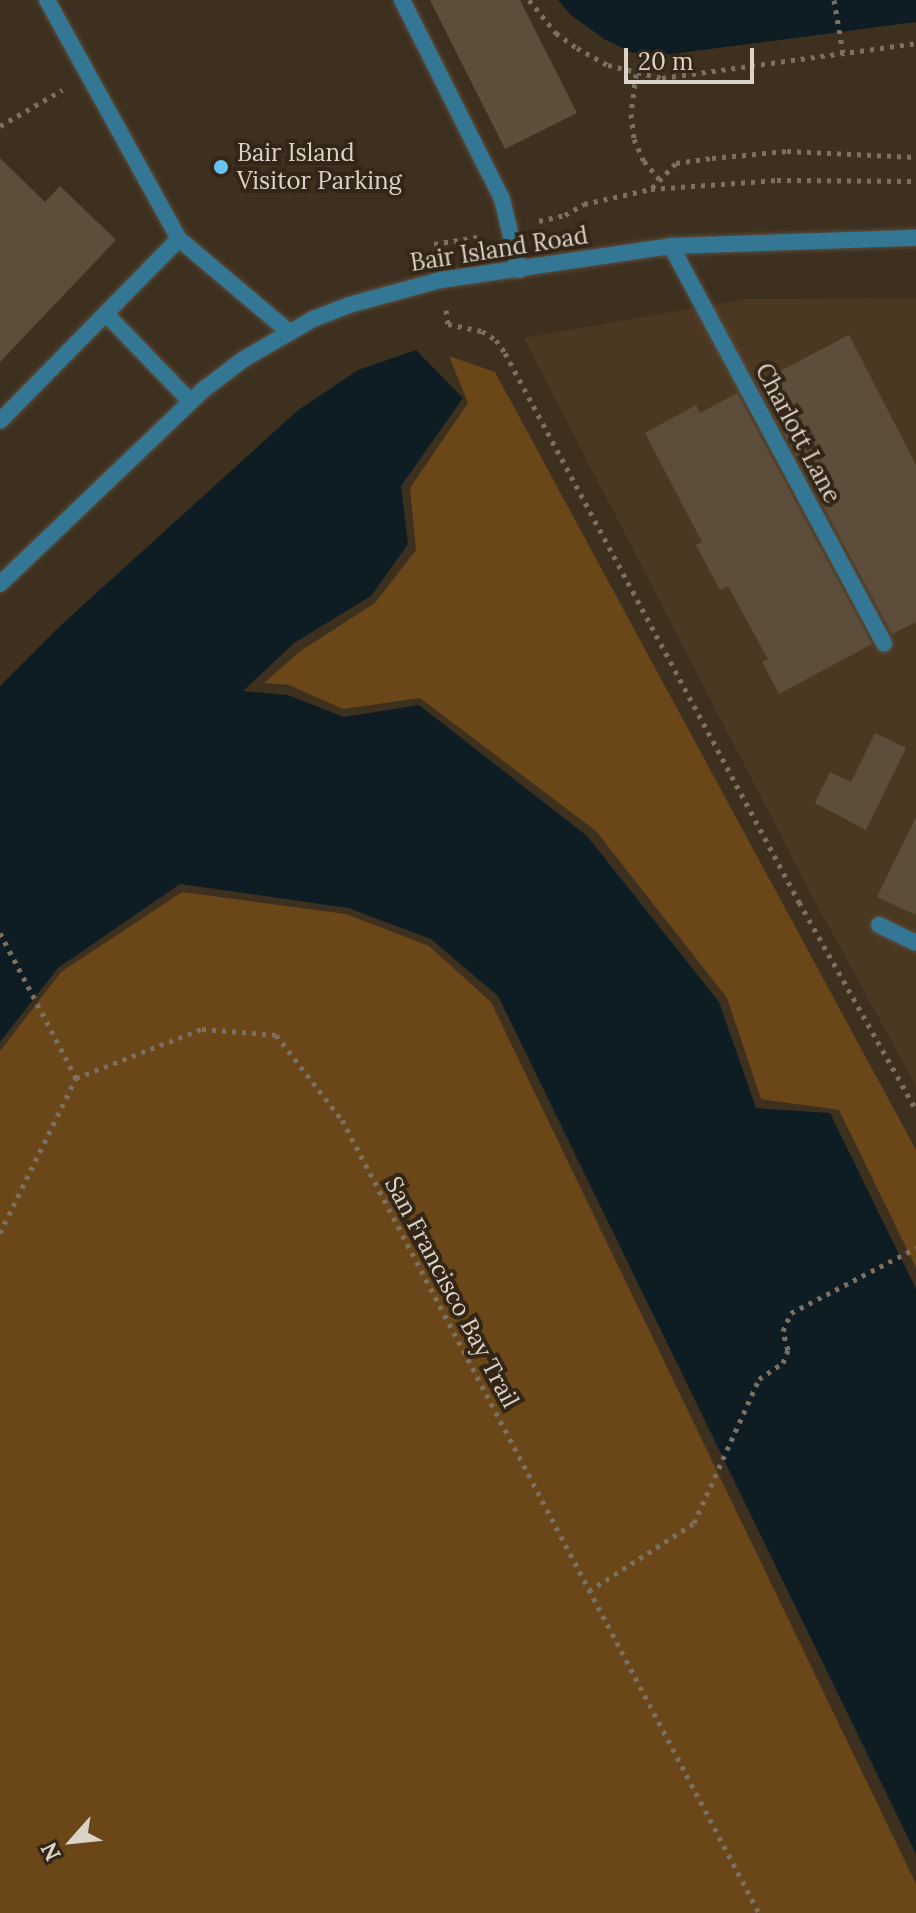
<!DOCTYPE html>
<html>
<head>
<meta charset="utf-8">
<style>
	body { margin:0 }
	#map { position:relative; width:916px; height:1913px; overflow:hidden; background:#3e301f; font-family:Lora,serif }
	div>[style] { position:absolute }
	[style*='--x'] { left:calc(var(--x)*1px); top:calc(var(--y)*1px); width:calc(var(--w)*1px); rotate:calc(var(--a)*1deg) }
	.built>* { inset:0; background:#4b3822 }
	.green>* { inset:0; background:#6a4618 }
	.water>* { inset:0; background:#0e1d24 }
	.building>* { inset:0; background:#5d4e3c }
	.path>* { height:5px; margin-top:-2.5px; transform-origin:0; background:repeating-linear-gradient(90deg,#7c7061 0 4px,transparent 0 10px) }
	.roads { filter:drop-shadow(0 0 2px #5a4d3d) drop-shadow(0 0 2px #5a4d3d) }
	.service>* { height:16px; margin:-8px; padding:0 8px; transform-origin:8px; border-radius:8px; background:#337795 }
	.minor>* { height:16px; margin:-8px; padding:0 8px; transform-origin:8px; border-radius:8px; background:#337795 }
	.dots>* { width:22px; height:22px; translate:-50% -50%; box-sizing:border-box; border:4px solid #342616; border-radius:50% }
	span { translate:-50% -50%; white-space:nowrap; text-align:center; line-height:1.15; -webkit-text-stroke:8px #342616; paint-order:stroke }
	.poi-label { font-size:24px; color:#dbd2c8 }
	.left { translate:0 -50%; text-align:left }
	.street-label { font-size:24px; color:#dbd2c8 }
	.north { position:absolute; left:32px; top:1801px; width:80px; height:80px; -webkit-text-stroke:6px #342616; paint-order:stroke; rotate:243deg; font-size:22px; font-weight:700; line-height:32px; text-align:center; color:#dbd2c8 }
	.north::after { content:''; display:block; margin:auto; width:28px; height:36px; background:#dbd2c8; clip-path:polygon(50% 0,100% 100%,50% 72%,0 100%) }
	.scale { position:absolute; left:624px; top:48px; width:130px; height:36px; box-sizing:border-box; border:4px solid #dbd2c8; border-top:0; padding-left:10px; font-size:24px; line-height:28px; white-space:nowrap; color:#dbd2c8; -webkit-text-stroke:6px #342616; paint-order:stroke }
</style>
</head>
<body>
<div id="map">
	<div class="built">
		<i style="clip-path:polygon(916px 298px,916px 1086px,811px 894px,524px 338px,746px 299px)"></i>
	</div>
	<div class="green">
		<i style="clip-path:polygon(449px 356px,495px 372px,916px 1150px,916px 1268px,839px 1110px,761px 1099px,727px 998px,596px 831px,420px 698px,343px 709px,289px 685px,264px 683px,299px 652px,375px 603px,416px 550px,410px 488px,468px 403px)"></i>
		<i style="clip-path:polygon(182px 892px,346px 914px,429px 946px,491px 1002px,916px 1884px,916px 1913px,0 1913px,0 1051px,61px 972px)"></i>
	</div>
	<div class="water">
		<i style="clip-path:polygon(558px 0,916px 0,916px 22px,664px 55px,633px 53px,604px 39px,571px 15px)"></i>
		<i style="clip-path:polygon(416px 350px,463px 398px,401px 486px,408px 544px,371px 596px,294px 643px,243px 691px,288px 695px,344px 717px,419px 705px,587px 836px,719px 1002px,756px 1108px,830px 1113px,916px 1289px,916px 1854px,498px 996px,431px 939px,348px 908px,180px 884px,58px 968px,0 1042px,0 686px,59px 627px,297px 411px,358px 370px)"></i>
	</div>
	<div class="building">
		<i style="clip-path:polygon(430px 0,520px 0,577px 113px,505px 149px)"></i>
		<i style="clip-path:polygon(0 158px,45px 202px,60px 186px,116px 240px,0 362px)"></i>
		<i style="clip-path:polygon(849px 335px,916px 465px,916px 622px,892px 634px,757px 383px)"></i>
		<i style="clip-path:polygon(737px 393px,872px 644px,779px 694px,762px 662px,768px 659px,728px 586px,720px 590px,696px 545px,702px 542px,645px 433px,696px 405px,700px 413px)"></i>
		<i style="clip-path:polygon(875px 733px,906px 748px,866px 830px,815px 803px,830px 772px,851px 782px)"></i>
		<i style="clip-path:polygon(916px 817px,916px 915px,877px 897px)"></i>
	</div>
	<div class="path">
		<i style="--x:529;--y:0;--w:43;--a:50.7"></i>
		<i style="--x:556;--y:33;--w:26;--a:36"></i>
		<i style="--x:577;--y:48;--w:35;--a:29"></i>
		<i style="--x:608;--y:65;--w:56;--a:13.5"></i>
		<i style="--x:662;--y:78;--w:256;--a:-7.8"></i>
		<i style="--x:834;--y:0;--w:54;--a:80.4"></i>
		<i style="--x:636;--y:74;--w:40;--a:97.1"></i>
		<i style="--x:631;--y:114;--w:25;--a:83"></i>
		<i style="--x:634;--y:139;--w:24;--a:66"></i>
		<i style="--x:644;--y:161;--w:25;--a:50"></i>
		<i style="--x:0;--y:126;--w:72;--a:-30.1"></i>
		<i style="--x:652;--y:188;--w:35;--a:-46"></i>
		<i style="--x:676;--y:163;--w:36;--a:-8"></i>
		<i style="--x:712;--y:158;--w:75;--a:-5.3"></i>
		<i style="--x:787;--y:151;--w:129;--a:2.7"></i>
		<i style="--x:539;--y:221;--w:27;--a:-13"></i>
		<i style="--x:565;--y:215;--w:22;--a:-30"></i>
		<i style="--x:584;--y:204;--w:69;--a:-12.6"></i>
		<i style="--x:651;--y:189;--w:126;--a:-4.1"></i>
		<i style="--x:777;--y:180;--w:139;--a:0.4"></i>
		<i style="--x:436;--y:253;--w:9;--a:-103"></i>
		<i style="--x:434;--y:244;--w:50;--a:-9.3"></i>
		<i style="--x:446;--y:310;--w:14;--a:82"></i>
		<i style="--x:448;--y:324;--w:35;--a:12"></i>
		<i style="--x:482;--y:331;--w:17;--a:33"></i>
		<i style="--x:496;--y:340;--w:16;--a:55"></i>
		<i style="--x:505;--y:353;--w:623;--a:61.83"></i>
		<i style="--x:799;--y:902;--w:239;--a:60.6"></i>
		<i style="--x:0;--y:933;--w:164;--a:62.3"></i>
		<i style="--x:0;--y:1233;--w:173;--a:-63.9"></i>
		<i style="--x:76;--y:1078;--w:135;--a:-21.3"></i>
		<i style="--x:202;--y:1029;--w:74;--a:4.6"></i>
		<i style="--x:276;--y:1035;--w:108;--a:52.2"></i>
		<i style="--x:342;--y:1120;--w:896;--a:62.26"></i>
		<i style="--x:589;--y:1591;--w:125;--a:-32.9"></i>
		<i style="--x:694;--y:1523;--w:158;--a:-65.7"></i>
		<i style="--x:759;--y:1379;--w:29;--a:-34"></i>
		<i style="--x:783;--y:1363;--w:14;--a:-69"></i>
		<i style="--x:788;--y:1350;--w:20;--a:-105"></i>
		<i style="--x:783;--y:1331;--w:20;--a:-66"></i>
		<i style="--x:791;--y:1313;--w:141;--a:-27.5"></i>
	</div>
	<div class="roads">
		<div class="service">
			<i style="--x:47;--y:0;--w:273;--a:61.1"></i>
			<i style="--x:179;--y:239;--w:144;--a:40.2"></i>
			<i style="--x:106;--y:314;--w:122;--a:46"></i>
			<i style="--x:0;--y:421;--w:255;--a:-45.5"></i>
		</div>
		<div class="minor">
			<i style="--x:402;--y:0;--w:223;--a:63.3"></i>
			<i style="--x:502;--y:199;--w:73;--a:76.5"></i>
			<i style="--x:671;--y:246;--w:451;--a:61.8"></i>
			<i style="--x:0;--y:584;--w:281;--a:-43.7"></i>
			<i style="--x:203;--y:390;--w:51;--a:-37.1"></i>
			<i style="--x:244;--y:359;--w:80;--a:-30.1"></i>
			<i style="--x:313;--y:319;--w:39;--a:-21"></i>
			<i style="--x:349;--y:305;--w:95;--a:-15.2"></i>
			<i style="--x:441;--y:280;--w:232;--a:-8.4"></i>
			<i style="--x:671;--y:246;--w:245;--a:-1.9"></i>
			<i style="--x:879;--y:925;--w:41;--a:25.9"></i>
		</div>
	</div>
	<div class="dots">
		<i style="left:221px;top:167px;background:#67c4f0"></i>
	</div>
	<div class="poi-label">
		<span class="left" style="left:237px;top:167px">Bair Island<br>Visitor Parking</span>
	</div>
	<div class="street-label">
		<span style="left:499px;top:249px;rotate:-9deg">Bair Island Road</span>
		<span style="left:798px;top:433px;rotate:62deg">Charlott Lane</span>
		<span style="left:452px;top:1292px;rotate:62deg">San Francisco Bay Trail</span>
	</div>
	<div class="north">N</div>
	<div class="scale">20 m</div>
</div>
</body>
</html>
